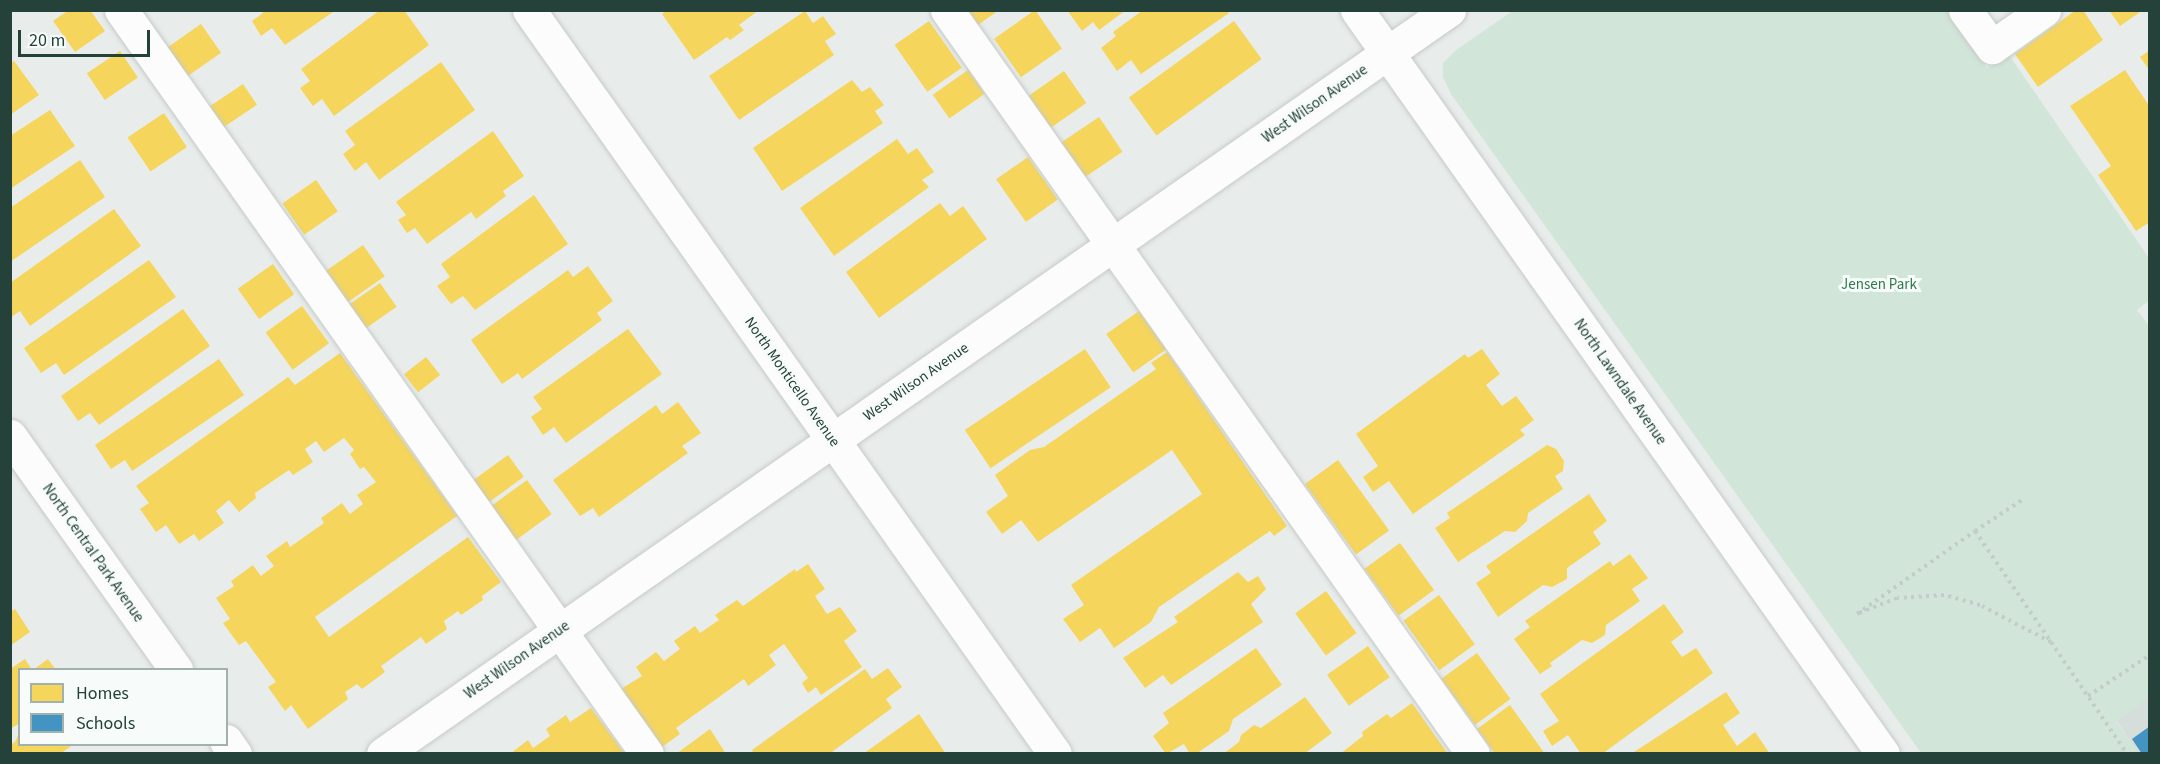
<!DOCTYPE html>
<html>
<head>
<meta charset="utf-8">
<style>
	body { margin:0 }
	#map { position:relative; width:2160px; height:764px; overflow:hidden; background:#e8edeb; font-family:"Source Sans 3",sans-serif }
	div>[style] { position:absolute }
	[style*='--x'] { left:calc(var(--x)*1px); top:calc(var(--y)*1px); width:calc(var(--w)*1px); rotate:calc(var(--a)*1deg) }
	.built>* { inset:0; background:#d6dedb }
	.green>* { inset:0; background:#d1e6d8 }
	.homes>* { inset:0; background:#f6d55c; transform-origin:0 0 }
	.schools>* { inset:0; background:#4393c3 }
	.path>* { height:4px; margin-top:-2px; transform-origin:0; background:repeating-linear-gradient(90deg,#c3ccca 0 3px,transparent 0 7.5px) }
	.roads { filter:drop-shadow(0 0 2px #c5cac8) drop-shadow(0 0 2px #c5cac8) }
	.minor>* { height:33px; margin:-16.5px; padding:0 16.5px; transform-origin:16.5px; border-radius:16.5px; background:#fcfcfc }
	span { translate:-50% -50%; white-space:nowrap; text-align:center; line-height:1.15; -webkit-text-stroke:6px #f7fbf9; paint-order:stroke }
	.street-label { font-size:15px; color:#24423a }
	.park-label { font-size:15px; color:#2d7a4b }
	.frame { position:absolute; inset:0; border:12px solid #24423a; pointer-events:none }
	.legend { position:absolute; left:18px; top:668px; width:210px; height:78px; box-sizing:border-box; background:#f7fbf9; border:2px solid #a3b1ad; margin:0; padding:8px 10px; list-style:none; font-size:18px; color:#24423a }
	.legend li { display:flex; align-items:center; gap:12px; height:30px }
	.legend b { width:30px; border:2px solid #a3b1ad }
	.scale { position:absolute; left:18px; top:30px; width:132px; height:27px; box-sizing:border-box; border:3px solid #24423a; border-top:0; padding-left:8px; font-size:18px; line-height:21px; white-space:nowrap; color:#24423a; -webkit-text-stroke:4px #f7fbf9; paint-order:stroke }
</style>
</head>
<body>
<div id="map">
	<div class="built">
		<i style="clip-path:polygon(2149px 697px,2149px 753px,2138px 753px,2116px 720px)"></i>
	</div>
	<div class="green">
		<i style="clip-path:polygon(1514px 10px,1947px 11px,1987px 68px,2009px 55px,2149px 258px,2149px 301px,2137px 310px,2150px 327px,2149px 697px,2116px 721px,2138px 753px,1921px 753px,1451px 94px,1443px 77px,1443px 63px,1456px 50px)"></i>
	</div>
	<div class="homes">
		<i style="clip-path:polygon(69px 10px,90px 10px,105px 31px,75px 52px,53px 21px)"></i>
		<i style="clip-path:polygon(262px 10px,336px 10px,285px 45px,272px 28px,261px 36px,252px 21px,263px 13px)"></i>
		<i style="clip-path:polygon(380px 10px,404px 10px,429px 45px,334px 116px,322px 99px,313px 106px,300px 88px,310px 81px,301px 69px)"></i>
		<i style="clip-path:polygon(668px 10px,759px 10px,739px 25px,744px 30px,730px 40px,727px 37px,694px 60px,662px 14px)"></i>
		<i style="clip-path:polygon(968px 10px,999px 10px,978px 25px)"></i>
		<i style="left:1035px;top:10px;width:47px;height:50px;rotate:55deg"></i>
		<i style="clip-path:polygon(1067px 10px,1126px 10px,1099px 30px,1093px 22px,1082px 31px)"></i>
		<i style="clip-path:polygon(1143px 10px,1227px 10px,1229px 13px,1141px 74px,1131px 60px,1117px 71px,1101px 48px,1116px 36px,1113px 32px)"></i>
		<i style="clip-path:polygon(2076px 10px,2083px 10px,2103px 40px,2038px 87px,2015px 54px)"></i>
		<i style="clip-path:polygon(2109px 10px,2143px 10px,2120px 26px)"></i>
		<i style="clip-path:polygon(805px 11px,813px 23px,823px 16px,836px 34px,825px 41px,834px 55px,739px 120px,709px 76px)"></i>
		<i style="left:929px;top:21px;width:57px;height:42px;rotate:55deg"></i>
		<i style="left:1234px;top:21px;width:47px;height:130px;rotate:54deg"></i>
		<i style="left:201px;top:24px;width:35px;height:45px;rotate:55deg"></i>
		<i style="clip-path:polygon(2150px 50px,2150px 71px,2140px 57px)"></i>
		<i style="left:120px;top:51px;width:32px;height:40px;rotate:56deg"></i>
		<i style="clip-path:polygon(14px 61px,39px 95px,10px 115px,10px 63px)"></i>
		<i style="clip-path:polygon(441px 62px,475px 110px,379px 180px,366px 162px,355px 171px,343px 154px,355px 145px,345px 131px)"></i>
		<i style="left:968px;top:70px;width:29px;height:43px;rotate:55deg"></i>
		<i style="clip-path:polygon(2125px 70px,2150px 107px,2150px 222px,2136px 231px,2098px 175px,2111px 166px,2070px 106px)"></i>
		<i style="left:1064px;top:71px;width:39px;height:43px;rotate:55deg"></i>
		<i style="clip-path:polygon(852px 80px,862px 92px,870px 87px,884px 105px,875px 111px,883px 123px,782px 191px,753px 148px)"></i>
		<i style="left:243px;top:84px;width:25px;height:40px;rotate:56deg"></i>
		<i style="clip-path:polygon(50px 110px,75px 146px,10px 189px,10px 136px)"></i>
		<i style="left:164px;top:113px;width:41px;height:44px;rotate:56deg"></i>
		<i style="left:1099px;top:117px;width:42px;height:47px;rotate:56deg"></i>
		<i style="clip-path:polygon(493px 131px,524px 176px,503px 191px,506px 196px,476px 219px,471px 212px,427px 244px,415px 228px,407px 233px,398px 220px,406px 215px,396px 202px)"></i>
		<i style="clip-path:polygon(897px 139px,908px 154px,917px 148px,934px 172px,922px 180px,929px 187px,834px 256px,800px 208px)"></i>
		<i style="left:1028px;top:157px;width:52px;height:39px;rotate:55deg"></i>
		<i style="clip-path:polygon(80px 160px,105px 197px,10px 262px,10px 208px)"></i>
		<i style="left:316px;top:180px;width:38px;height:41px;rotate:55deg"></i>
		<i style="clip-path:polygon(534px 195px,568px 244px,475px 310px,463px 296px,451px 304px,437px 286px,450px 277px,441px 264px)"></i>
		<i style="clip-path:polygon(940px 203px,950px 216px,963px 206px,987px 239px,879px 318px,846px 272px)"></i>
		<i style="clip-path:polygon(114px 209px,141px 246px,30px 326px,20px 311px,10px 318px,10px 283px)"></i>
		<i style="left:363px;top:245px;width:38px;height:45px;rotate:55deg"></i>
		<i style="clip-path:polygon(149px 260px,176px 297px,64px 375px,56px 363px,41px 373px,24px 348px)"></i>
		<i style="left:273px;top:264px;width:37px;height:43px;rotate:55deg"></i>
		<i style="clip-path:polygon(588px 266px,613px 301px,597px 313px,602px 320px,522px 379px,518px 373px,502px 384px,471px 340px,568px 270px,573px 277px)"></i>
		<i style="left:380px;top:283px;width:29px;height:39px;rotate:55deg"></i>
		<i style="left:302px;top:306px;width:46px;height:45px;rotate:54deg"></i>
		<i style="clip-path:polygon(183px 309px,210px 346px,99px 425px,90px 413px,78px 421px,61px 396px)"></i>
		<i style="left:1139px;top:311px;width:47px;height:40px;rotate:55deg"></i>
		<i style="clip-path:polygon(628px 329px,662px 374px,566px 443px,554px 427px,543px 435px,531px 417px,542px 409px,533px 397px)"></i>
		<i style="left:1085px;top:349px;width:46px;height:145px;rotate:56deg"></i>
		<i style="clip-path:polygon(1482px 349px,1500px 374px,1486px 385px,1502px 406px,1516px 396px,1534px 420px,1520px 430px,1525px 435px,1413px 514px,1389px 481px,1373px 492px,1363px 477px,1378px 466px,1356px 434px,1465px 354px,1468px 358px)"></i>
		<i style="clip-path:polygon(1167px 352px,1287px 526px,1274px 536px,1270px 531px,1159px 607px,1151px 622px,1114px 648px,1100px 628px,1080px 642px,1063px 619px,1084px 605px,1071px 585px,1202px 494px,1172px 450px,1038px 542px,1021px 520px,1002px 534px,986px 512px,1008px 496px,995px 475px,1030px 450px,1044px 447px,1156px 369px,1151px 363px)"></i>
		<i style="clip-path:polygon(340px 353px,457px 516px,315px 617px,329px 637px,468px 537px,501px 582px,482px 596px,483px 600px,461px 615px,458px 611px,444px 621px,447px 629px,426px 644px,421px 637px,381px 666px,385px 672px,362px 689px,357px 684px,345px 692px,348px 699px,308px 729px,291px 705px,285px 711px,268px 687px,276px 682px,246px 641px,239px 645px,223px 623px,230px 619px,216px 598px,234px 586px,231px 581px,253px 565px,261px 576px,274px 566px,266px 556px,287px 541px,290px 547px,324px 523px,321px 518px,342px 503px,350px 514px,363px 504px,357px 495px,376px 482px,364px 467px,360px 469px,350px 454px,354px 450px,344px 438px,324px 452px,316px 441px,305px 449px,313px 462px,293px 475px,289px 470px,255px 493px,256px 498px,239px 512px,229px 500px,216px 511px,224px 523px,199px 541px,194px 534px,179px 544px,166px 525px,156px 532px,140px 509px,149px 503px,136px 486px,288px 377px,295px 385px)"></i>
		<i style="left:426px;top:357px;width:23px;height:28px;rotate:52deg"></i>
		<i style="clip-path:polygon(219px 359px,244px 395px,132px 471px,125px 460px,111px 469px,95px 445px)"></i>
		<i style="clip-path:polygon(678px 402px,701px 433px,682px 446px,688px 453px,599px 517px,593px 508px,580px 516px,553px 480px,656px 405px,662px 414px)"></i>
		<i style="clip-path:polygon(1547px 445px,1556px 449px,1564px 461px,1563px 471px,1555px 476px,1563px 489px,1528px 513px,1527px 521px,1515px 532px,1505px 531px,1458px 562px,1435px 528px,1450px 518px,1447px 513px)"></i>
		<i style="left:508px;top:455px;width:27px;height:43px;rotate:54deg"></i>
		<i style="left:1338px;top:460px;width:87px;height:41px;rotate:54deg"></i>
		<i style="left:527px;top:480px;width:42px;height:45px;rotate:54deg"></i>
		<i style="clip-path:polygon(1589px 494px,1607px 521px,1593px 532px,1601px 544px,1567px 568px,1567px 579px,1552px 587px,1543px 585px,1498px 617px,1476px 583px,1491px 573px,1486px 566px)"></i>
		<i style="left:1400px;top:543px;width:58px;height:44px;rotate:54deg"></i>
		<i style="clip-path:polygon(1630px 554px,1648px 578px,1632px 589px,1640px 601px,1606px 625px,1605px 635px,1592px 643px,1582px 640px,1550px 663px,1552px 666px,1540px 674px,1514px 639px,1530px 627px,1525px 621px,1610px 561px,1613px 566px)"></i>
		<i style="clip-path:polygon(808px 564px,825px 589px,815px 596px,827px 614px,840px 607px,857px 631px,844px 641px,862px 667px,821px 695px,816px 687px,808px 693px,802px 683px,808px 678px,784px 644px,769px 655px,776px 665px,748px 686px,744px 679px,676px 728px,680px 734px,662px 747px,621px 689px,642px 676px,636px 667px,656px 652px,664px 661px,680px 649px,674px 641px,695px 626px,700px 633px,719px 620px,715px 615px,737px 600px,743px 606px,795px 569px,796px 572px)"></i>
		<i style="clip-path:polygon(1238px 572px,1248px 582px,1258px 576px,1266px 589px,1251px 604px,1263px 622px,1171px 685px,1163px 675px,1145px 688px,1123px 658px,1178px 622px,1174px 617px)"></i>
		<i style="left:1326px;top:591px;width:52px;height:38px;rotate:54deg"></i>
		<i style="left:1439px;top:595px;width:61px;height:44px;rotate:54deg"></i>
		<i style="clip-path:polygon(1664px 604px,1684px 632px,1671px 642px,1682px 657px,1696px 648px,1713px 673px,1602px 754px,1581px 754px,1568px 735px,1552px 746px,1543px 731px,1559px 721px,1540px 694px)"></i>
		<i style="clip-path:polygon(15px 609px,30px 632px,10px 646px,10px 612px)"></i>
		<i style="left:1368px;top:646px;width:38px;height:50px;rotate:55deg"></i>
		<i style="clip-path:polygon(1256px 648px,1282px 685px,1233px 719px,1229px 731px,1196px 754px,1190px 754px,1184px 744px,1166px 754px,1153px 736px,1169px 723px,1163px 713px)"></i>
		<i style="left:1477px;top:653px;width:57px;height:44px;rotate:54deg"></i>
		<i style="clip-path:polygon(25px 659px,32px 670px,20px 670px,20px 723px,10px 729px,10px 669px)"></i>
		<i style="clip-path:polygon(48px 659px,56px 670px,33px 670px)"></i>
		<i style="clip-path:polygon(888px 668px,902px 687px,886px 699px,892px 708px,829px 754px,754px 754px,752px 750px,865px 669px,872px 679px)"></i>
		<i style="clip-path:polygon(1726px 692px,1740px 713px,1723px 725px,1737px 746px,1755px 732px,1770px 754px,1631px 754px)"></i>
		<i style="clip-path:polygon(1305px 697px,1332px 733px,1304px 754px,1223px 754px,1239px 742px,1241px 735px,1254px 725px,1261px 728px)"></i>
		<i style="clip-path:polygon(1412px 703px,1448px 754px,1340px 754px,1363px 736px,1362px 732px,1387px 714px,1391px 718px)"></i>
		<i style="clip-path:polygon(1510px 705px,1545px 754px,1495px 754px,1477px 729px)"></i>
		<i style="clip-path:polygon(591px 708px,625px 754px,510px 754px,528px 740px,533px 748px,550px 736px,546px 729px,566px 715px,570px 722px)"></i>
		<i style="clip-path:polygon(919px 714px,946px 754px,863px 754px)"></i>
		<i style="clip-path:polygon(710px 729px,726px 754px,676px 754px)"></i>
		<i style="clip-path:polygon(20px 731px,20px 744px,74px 744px,60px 754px,10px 754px,10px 745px,15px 742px)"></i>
	</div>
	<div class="schools">
		<i style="clip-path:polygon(2150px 726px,2150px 754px,2142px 754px,2132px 739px)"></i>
	</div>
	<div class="path">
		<i style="--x:1975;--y:531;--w:60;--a:-33.4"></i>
		<i style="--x:2051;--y:642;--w:80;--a:-152.5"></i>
		<i style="--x:1980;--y:605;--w:37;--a:-164"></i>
		<i style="--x:1944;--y:595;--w:47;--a:176.3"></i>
		<i style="--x:1897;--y:598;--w:43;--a:158.2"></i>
		<i style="--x:1857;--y:614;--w:144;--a:-35.1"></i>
		<i style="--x:1975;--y:531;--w:135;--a:55.6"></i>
		<i style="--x:2051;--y:642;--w:135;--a:55.8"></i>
		<i style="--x:2088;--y:696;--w:74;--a:-33.5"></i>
	</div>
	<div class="roads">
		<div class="minor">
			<i style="--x:121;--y:10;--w:911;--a:54.74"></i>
			<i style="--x:529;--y:10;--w:911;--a:54.74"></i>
			<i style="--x:947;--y:10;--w:911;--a:54.74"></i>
			<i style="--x:1357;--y:10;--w:911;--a:54.74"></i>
			<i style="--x:1965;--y:10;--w:46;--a:53.9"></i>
			<i style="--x:1992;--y:47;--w:64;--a:-35.4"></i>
			<i style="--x:10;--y:436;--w:287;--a:54.6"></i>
			<i style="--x:226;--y:741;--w:16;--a:55"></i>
			<i style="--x:383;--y:754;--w:1300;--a:-34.91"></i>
		</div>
	</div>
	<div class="street-label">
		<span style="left:1315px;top:104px;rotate:-35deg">West Wilson Avenue</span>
		<span style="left:792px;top:382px;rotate:55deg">North Monticello Avenue</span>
		<span style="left:916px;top:382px;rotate:-35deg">West Wilson Avenue</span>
		<span style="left:1620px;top:382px;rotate:55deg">North Lawndale Avenue</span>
		<span style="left:93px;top:553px;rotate:55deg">North Central Park Avenue</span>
		<span style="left:517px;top:660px;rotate:-35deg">West Wilson Avenue</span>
	</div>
	<div class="park-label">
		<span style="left:1879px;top:285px">Jensen Park</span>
	</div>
	<div class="frame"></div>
	<ul class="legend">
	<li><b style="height:16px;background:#f6d55c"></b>Homes</li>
	<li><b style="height:16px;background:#4393c3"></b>Schools</li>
	</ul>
	<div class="scale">20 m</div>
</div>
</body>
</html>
